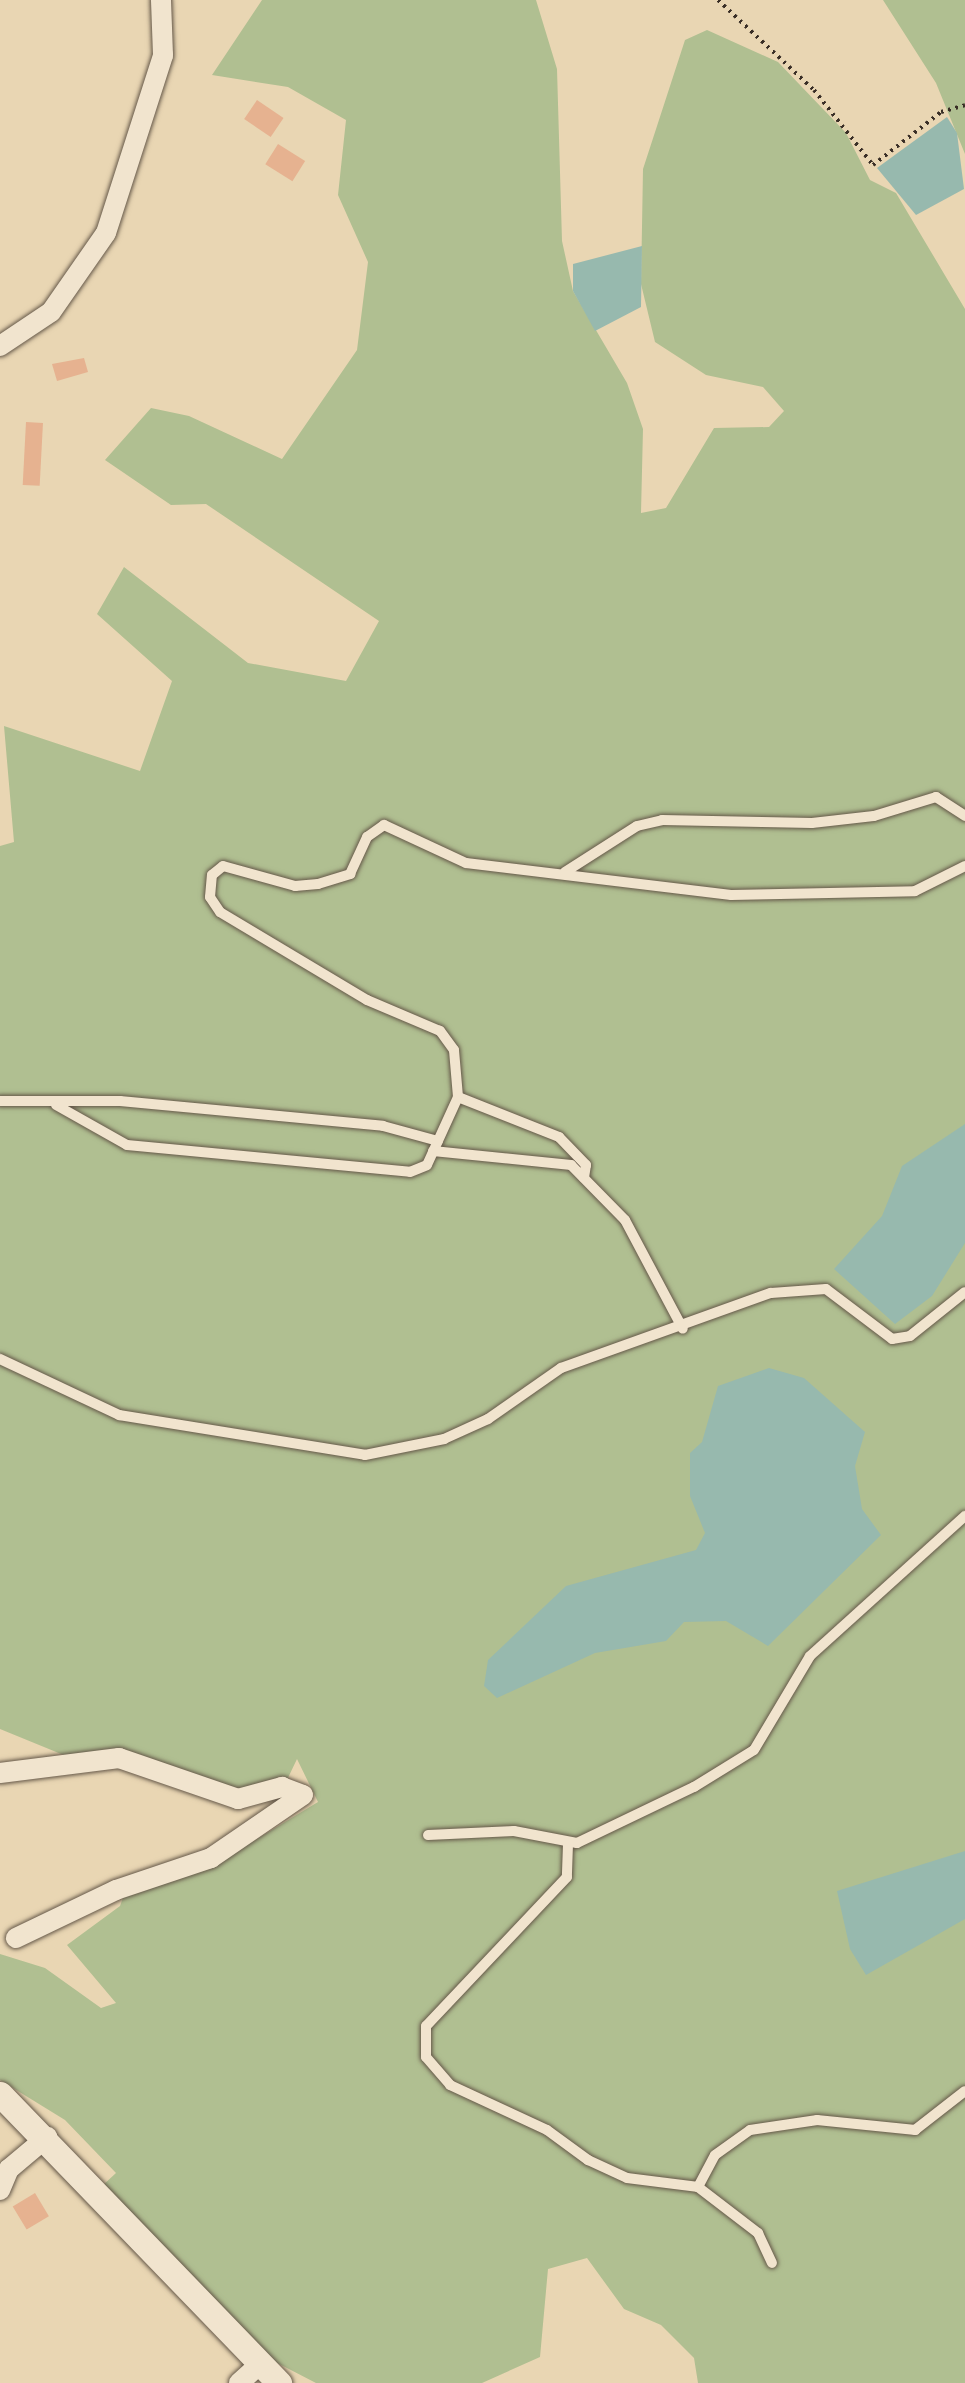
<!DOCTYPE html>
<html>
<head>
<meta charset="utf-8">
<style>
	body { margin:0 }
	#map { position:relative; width:965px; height:2383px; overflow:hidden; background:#e9d6b3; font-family:Vollkorn,serif }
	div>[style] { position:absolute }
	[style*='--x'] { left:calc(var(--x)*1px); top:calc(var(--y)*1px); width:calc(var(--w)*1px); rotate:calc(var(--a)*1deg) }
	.green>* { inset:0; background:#b0bf91 }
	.water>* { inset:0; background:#97b9ae }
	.building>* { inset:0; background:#e6b290; transform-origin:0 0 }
	.path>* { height:4px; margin-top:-2px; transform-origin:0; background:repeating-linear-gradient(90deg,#392e26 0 2.5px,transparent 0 7.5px) }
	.roads { filter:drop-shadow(0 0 2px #655849) drop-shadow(0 0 2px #655849) }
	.service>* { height:10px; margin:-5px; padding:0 5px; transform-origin:5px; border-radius:5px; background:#f1e4ce }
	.minor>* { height:20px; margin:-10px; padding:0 10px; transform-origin:10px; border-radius:10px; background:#f1e4ce }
	.tertiary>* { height:25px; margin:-12.5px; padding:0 12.5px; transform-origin:12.5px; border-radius:12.5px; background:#f1e4ce }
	span { translate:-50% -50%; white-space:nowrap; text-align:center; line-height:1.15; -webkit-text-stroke:8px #f1e4ce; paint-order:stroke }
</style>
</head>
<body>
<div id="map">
	<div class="green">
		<i style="clip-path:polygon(262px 0,536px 0,557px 69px,562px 241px,573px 291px,627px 383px,643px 429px,641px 513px,666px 508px,714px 428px,769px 427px,784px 411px,763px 387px,706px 375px,655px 342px,641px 284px,643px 169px,685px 40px,707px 30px,778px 62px,846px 133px,870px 180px,896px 193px,965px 309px,965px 2383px,698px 2383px,694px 2358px,661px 2325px,624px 2309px,587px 2258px,548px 2269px,540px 2357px,482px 2383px,316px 2383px,256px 2352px,102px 2186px,116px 2173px,65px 2120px,0 2080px,0 1954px,45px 1968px,101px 2008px,116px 2003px,67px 1945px,120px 1906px,124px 1895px,212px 1866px,318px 1802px,297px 1759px,286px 1782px,239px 1797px,150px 1763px,66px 1756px,0 1729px,0 846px,14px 842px,4px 726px,140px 771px,172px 681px,97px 614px,124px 567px,248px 663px,346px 681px,379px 621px,206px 504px,171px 505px,105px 460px,151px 408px,189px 416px,282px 459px,357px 350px,368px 262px,338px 195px,346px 120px,288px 87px,212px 75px)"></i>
		<i style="clip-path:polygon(883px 0,965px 0,965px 154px,936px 83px)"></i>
	</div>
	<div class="water">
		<i style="clip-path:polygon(947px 117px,957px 133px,964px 189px,916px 215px,877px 168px)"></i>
		<i style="clip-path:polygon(642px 246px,641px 307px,595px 331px,573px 291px,573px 264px)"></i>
		<i style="clip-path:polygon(965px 1124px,965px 1243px,932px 1296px,895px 1324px,834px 1269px,882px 1216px,902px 1166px)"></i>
		<i style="clip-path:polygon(769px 1368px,804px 1378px,865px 1432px,855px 1466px,862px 1509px,881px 1535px,768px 1646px,726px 1621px,684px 1622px,666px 1641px,595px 1653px,497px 1698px,484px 1686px,488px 1660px,566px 1586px,696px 1550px,705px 1533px,690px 1496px,690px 1453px,702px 1442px,718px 1386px)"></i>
		<i style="clip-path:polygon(965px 1851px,965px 1919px,866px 1975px,850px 1949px,837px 1891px)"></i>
	</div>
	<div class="building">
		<i style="left:257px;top:100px;width:32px;height:23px;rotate:34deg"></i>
		<i style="left:278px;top:144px;width:32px;height:24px;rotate:32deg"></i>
		<i style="clip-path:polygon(84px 358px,88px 372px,57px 381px,52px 364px)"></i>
		<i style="left:26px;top:422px;width:17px;height:63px;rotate:3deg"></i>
		<i style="left:35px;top:2193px;width:27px;height:26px;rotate:59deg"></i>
	</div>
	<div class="path">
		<i style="--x:718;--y:0;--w:132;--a:43.2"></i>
		<i style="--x:814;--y:90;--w:95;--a:51.8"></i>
		<i style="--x:873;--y:165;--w:86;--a:-37.9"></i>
		<i style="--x:941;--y:112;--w:25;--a:-16"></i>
	</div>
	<div class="roads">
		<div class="service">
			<i style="--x:565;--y:872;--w:85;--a:-32.6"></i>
			<i style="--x:637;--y:826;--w:26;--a:-13"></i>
			<i style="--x:662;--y:820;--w:150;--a:1.1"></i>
			<i style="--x:812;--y:823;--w:62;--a:-6.4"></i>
			<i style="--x:874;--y:816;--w:65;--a:-17"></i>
			<i style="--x:936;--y:797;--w:35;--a:33"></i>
			<i style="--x:458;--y:1097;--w:109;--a:21.6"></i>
			<i style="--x:559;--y:1137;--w:39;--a:46"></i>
			<i style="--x:586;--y:1165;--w:13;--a:99"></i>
			<i style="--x:0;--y:1101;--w:120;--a:0"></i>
			<i style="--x:120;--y:1101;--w:264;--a:5.4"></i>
			<i style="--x:383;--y:1126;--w:57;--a:15.3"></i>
			<i style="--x:56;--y:1105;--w:81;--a:29.4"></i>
			<i style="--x:127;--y:1145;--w:284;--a:5.4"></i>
			<i style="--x:410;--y:1172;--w:18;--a:-22"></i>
			<i style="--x:427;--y:1165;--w:75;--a:-65.5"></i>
			<i style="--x:458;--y:1097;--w:47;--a:-94.9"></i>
			<i style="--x:454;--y:1050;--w:24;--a:-126"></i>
			<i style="--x:440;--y:1031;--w:79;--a:-157"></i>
			<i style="--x:367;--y:1000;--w:171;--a:-149.1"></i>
			<i style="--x:220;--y:912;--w:18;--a:-124"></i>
			<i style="--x:210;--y:897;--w:22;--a:-85"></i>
			<i style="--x:212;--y:875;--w:14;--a:-39"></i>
			<i style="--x:223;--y:866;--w:75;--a:15.5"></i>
			<i style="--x:295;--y:886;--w:23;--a:-5"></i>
			<i style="--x:318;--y:884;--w:34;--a:-17"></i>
			<i style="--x:350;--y:874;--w:41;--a:-65.3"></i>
			<i style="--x:367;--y:837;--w:21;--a:-35"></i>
			<i style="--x:384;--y:825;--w:90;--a:24.9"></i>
			<i style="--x:466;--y:863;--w:267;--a:6.9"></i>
			<i style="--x:731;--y:895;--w:184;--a:-1.2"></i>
			<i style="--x:915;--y:891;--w:56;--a:-26.6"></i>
			<i style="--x:433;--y:1151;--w:139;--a:5.8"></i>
			<i style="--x:571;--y:1165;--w:77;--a:45.5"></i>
			<i style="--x:625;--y:1220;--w:123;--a:62"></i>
			<i style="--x:0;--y:1359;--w:132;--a:25.2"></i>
			<i style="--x:119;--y:1415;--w:249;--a:9.2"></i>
			<i style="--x:365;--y:1455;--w:81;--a:-11.4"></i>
			<i style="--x:444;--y:1439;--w:48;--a:-24.4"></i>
			<i style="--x:488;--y:1419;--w:89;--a:-34.9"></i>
			<i style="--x:561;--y:1368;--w:223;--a:-19.7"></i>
			<i style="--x:771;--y:1293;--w:55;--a:-4.2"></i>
			<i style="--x:826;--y:1289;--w:83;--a:37.1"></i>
			<i style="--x:892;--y:1339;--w:18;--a:-9"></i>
			<i style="--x:910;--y:1336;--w:70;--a:-38.7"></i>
			<i style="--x:428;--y:1835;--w:86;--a:-2.7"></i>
			<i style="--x:514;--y:1831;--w:64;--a:10.8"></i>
			<i style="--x:577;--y:1843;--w:130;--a:-25.6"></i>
			<i style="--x:694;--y:1787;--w:70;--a:-31.7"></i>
			<i style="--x:754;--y:1750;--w:109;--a:-59.2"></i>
			<i style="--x:810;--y:1656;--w:209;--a:-42.1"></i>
			<i style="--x:568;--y:1844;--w:33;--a:92"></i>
			<i style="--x:567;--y:1877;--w:205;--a:133.4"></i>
			<i style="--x:426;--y:2026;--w:31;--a:90"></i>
			<i style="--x:426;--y:2057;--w:37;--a:49"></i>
			<i style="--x:450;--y:2085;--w:107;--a:24.9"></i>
			<i style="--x:547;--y:2130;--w:51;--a:36.2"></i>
			<i style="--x:588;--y:2160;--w:43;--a:24.8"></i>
			<i style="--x:627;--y:2178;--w:72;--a:7.2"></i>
			<i style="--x:698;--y:2187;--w:76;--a:37.5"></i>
			<i style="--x:758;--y:2233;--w:33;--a:65"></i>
			<i style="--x:698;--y:2187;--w:36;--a:-62"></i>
			<i style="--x:715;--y:2155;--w:43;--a:-35.5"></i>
			<i style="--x:750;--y:2130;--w:68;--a:-8.5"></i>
			<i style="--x:817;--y:2120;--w:99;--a:5.8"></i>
			<i style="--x:915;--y:2130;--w:63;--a:-38"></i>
		</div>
		<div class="minor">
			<i style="--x:0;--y:346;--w:61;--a:-33.7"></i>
			<i style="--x:51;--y:312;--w:96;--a:-55.2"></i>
			<i style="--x:106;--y:233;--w:187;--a:-72.2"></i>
			<i style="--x:163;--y:55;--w:55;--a:-92.1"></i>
			<i style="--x:0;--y:1773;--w:120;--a:-7.2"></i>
			<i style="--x:119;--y:1758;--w:126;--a:19"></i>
			<i style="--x:238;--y:1799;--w:46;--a:-15.3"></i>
			<i style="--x:282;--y:1787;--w:22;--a:21"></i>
			<i style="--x:303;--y:1795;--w:112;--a:145.6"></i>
			<i style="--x:211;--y:1858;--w:100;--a:161.4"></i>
			<i style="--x:116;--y:1890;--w:111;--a:154.4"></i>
			<i style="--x:0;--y:2190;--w:23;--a:-67"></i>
			<i style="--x:9;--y:2169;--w:50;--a:-40.1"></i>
			<i style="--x:239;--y:2383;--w:25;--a:-42"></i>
		</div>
		<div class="tertiary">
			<i style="--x:0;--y:2094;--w:402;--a:46"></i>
		</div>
	</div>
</div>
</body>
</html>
